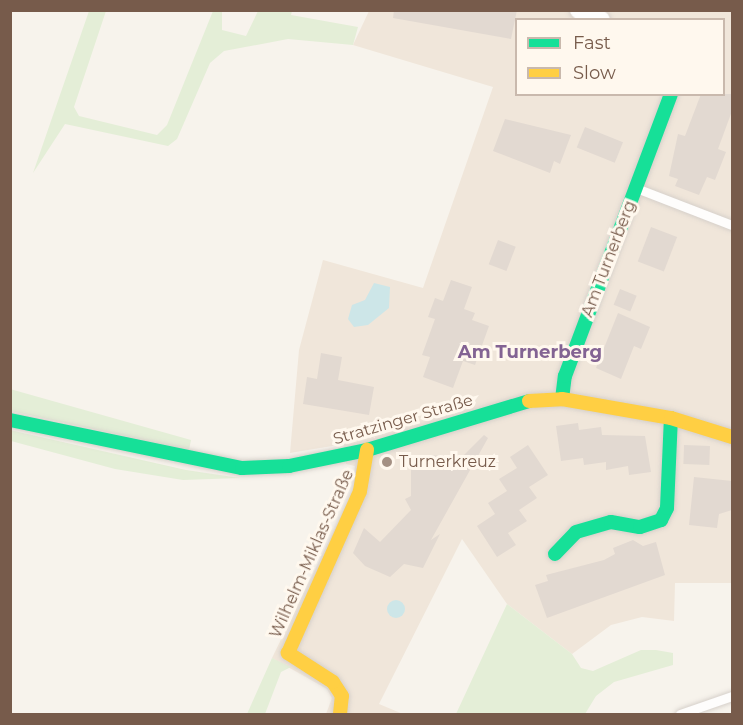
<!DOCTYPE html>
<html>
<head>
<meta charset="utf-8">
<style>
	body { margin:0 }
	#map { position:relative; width:743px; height:725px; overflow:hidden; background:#f7f3ec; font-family:Montserrat,sans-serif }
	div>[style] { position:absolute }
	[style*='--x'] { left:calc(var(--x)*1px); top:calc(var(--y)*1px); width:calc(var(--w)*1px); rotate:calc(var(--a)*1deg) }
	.residential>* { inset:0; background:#f0e6da }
	.green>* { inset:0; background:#e4eed7 }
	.water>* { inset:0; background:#cde6e8 }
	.round { border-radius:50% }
	.building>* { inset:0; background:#e2d9d1; transform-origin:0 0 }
	.roads { filter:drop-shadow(0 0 2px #d6d0ca) drop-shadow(0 0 2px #d6d0ca) }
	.lane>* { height:9px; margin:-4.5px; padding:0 4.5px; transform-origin:4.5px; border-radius:4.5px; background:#fefdfc }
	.street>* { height:18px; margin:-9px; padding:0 9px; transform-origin:9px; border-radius:9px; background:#fefdfc }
	.fast>* { height:14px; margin:-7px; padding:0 7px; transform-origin:7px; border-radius:7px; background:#16e098 }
	.slow>* { height:14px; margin:-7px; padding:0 7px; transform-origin:7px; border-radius:7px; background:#ffcf43 }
	.dots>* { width:16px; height:16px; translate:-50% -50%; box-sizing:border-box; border:3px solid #fff8ee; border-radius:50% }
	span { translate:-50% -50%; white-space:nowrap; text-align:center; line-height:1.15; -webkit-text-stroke:6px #fff8ee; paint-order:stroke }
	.street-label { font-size:16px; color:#775b4b }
	.poi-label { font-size:16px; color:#775b4b }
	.left { translate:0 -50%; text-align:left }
	.neighbourhood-label { font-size:18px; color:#836393; font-weight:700 }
	.frame { position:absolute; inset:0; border:12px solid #775b4b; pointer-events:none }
	.legend { position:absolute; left:515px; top:18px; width:210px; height:78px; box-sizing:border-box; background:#fff8ee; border:2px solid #c9b9ad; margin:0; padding:8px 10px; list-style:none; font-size:18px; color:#775b4b }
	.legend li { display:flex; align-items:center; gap:12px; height:30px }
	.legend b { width:30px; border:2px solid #c9b9ad }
</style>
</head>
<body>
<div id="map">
	<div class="residential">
		<i style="clip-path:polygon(evenodd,369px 11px,732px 11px,732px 583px,675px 583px,674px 621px,642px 617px,611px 625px,572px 654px,507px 604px,462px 539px,379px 704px,403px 714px,326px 714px,332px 698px,327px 689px,272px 658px,354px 489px,355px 466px,346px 464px,344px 444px,290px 453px,299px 350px,323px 260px,423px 288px,493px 87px,353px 45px,369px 11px,516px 20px,724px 20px,724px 94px,516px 94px,516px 20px)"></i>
	</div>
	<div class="green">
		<i style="clip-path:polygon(89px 11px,106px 11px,74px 107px,79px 116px,157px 135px,167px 125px,213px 11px,222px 11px,222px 30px,246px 36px,258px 11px,292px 11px,291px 15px,358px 27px,353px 45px,288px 39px,224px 51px,210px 63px,177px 139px,168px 146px,65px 124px,33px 173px)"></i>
		<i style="clip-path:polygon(10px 389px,191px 440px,189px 450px,11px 411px)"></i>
		<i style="clip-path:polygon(10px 430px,186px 470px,240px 478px,183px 480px,115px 469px,11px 441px)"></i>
		<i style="clip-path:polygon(507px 604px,572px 654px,581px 668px,593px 671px,641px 650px,656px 650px,673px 653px,673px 665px,614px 682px,596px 696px,585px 714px,456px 714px)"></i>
		<i style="clip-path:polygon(272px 658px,291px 667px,281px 672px,265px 714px,247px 714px)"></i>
	</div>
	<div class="water">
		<i style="clip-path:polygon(374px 283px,390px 287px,389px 308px,368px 325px,354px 327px,348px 319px,352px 305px,365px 300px)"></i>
		<i class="round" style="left:387px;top:600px;width:18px;height:18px"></i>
	</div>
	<div class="building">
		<i style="clip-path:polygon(394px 10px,517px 10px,511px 39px,393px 18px)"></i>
		<i style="clip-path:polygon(701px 94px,732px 94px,732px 111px,718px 149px,726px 152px,715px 180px,707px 177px,699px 195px,675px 186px,678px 179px,669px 176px,678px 134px,685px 136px)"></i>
		<i style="clip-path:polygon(505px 119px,571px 135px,560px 164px,554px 161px,550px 173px,493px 151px)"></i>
		<i style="left:585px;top:127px;width:41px;height:22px;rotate:22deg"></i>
		<i style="left:651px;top:227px;width:28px;height:37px;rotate:21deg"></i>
		<i style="left:498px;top:240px;width:19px;height:26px;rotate:21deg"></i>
		<i style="clip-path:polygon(451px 280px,472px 287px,464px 309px,475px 313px,472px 320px,489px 326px,475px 365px,463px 361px,453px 388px,423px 377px,430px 357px,422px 355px,435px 319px,428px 317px,435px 298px,443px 301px)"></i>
		<i style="left:620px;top:289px;width:18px;height:17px;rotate:22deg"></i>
		<i style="clip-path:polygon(618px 313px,650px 327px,641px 349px,634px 346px,621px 379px,596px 368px)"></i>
		<i style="clip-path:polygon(321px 353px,342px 357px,338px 380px,374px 387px,369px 415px,303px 404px,307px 377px,317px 379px)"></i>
		<i style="clip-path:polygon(578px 423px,579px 430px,601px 427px,602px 435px,645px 436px,651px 472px,629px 475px,628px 466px,606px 470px,606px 462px,584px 465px,583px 458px,561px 461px,556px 426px)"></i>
		<i style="clip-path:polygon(484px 435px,488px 438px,431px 540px,440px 534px,423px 568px,404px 564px,390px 577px,365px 566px,353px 553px,364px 528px,380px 542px,411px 510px,405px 499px,411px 496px,411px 465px,432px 455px,460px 459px)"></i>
		<i style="clip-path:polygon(528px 445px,548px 475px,529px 487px,537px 498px,519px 510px,527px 521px,508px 533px,516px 545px,497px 557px,477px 526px,495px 514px,488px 503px,507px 491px,499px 479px,517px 468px,510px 457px)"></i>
		<i style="left:684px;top:445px;width:26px;height:19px;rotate:2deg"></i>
		<i style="clip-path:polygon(694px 477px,732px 481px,732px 510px,719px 514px,717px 528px,689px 525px)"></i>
		<i style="clip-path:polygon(633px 540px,643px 546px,656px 542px,665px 575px,547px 618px,535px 585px,548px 581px,546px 575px,604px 560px,615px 554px,613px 548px)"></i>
	</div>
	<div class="roads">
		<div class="lane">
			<i style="--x:636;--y:188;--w:103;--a:21.1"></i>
			<i style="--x:680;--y:714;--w:55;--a:-19.1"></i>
		</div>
		<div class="street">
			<i style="--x:579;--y:10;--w:24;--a:24"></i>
		</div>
		<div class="fast">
			<i style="--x:562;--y:399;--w:23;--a:-83"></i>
			<i style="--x:565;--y:376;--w:301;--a:-69.4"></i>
			<i style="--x:10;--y:420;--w:237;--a:11.7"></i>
			<i style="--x:242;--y:468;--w:47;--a:-2.4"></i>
			<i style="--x:289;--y:466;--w:80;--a:-11.6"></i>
			<i style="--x:367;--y:450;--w:169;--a:-16.8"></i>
			<i style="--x:555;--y:554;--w:30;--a:-46"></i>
			<i style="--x:576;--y:532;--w:36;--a:-16"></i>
			<i style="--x:611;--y:522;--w:29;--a:10"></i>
			<i style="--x:640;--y:527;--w:22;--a:-18"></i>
			<i style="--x:661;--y:520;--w:13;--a:-63"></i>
			<i style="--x:667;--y:508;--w:90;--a:-87.5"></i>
		</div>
		<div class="slow">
			<i style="--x:529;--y:401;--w:33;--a:-3"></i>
			<i style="--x:562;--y:399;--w:111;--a:9.9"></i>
			<i style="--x:671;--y:418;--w:64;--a:17.3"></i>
			<i style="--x:340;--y:714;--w:18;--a:-84"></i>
			<i style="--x:342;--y:696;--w:17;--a:-123"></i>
			<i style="--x:333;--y:682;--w:54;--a:-147.2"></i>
			<i style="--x:288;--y:653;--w:177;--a:-66"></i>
			<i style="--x:360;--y:491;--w:42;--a:-80.3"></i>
		</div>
	</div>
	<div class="dots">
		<i style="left:387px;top:462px;background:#a49083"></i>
	</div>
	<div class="street-label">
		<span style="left:609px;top:259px;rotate:-69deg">Am Turnerberg</span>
		<span style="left:403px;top:420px;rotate:-16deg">Stratzinger Straße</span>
		<span style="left:312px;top:554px;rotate:-66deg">Wilhelm-Miklas-Straße</span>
	</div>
	<div class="poi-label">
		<span class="left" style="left:399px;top:462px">Turnerkreuz</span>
	</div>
	<div class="neighbourhood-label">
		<span style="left:530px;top:352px">Am Turnerberg</span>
	</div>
	<div class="frame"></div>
	<ul class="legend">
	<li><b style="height:8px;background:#16e098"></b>Fast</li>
	<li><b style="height:8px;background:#ffcf43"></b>Slow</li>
	</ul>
</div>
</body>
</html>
